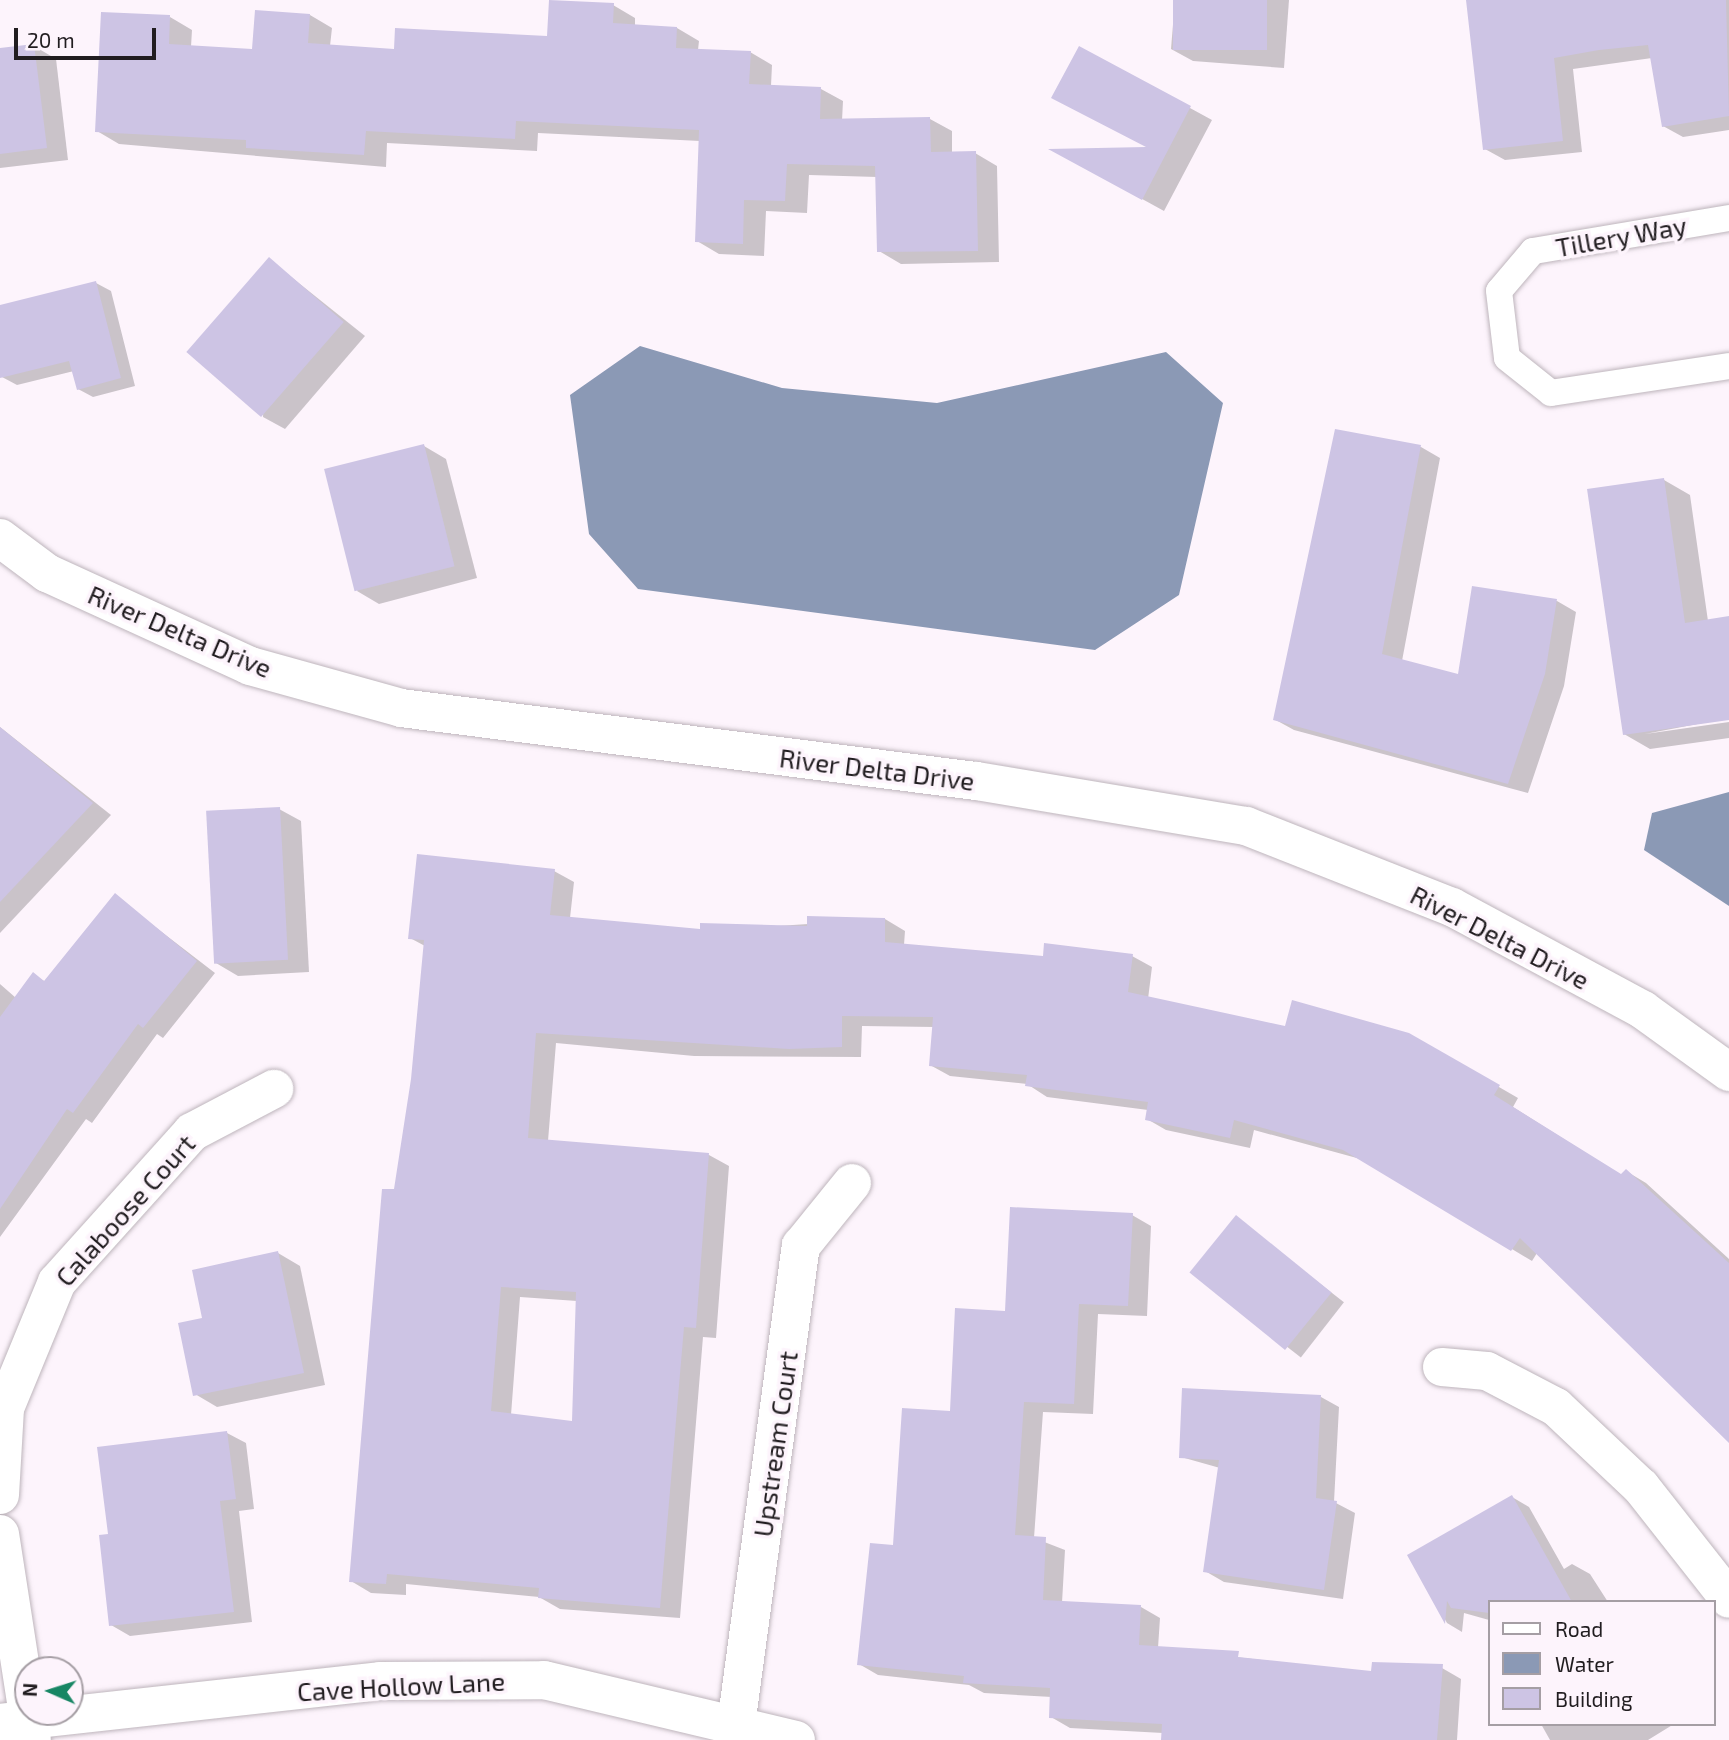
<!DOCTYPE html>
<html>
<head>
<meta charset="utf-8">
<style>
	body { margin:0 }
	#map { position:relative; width:1729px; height:1740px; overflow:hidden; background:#fdf4fc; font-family:"Exo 2",sans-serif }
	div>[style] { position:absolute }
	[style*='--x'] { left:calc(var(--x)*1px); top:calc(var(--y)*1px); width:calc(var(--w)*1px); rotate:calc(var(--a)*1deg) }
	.water>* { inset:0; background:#8b99b5 }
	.shadow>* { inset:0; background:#0003; transform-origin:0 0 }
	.building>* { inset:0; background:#cdc4e4; transform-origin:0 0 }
	.roads { filter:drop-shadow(0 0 2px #beb5bc) drop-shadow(0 0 2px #beb5bc) }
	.lane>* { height:26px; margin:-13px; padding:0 13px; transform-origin:13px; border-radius:13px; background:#fff }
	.street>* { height:38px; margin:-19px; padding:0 19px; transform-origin:19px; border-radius:19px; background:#fff }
	.secondary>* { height:38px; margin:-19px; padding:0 19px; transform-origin:19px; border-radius:19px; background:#fff }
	span { translate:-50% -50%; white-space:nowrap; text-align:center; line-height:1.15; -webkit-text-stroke:7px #fdf4fc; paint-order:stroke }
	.street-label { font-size:26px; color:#211d20 }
	.legend { position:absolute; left:1488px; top:1600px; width:228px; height:126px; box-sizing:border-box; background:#fdf4fc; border:2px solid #a59ea4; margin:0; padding:9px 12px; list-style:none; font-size:21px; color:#211d20 }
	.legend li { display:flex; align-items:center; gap:14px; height:35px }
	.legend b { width:35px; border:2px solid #a59ea4 }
	.north { position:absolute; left:14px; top:1656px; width:70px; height:70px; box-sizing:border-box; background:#fdf4fc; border:2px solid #a59ea4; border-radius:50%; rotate:273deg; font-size:19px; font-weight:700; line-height:28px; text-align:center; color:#211d20 }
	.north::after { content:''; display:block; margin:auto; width:24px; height:32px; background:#178664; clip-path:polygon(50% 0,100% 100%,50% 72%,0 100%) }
	.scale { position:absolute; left:14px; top:28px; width:142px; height:32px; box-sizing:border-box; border:4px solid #211d20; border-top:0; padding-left:9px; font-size:21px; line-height:24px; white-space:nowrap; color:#211d20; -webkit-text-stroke:5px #fdf4fc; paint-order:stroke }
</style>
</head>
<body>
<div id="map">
	<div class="water">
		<i style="clip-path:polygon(640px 346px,782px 388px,937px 403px,1166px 352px,1223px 403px,1179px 595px,1095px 650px,638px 589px,589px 534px,570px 395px)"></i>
		<i style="clip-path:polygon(1729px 792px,1729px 906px,1644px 850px,1652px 813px)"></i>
	</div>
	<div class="shadow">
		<i style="clip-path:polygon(1175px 0,1289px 0,1284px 68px,1193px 61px,1171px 49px)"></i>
		<i style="clip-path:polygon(1468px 0,1729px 0,1729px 130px,1683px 137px,1663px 126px,1652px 58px,1573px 69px,1582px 152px,1505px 160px,1485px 149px)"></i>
		<i style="clip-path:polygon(613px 5px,635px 18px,635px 26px,677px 28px,699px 41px,698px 50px,750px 52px,772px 65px,771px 86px,821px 89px,843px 101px,842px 121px,930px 119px,952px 131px,952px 154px,975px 153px,997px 166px,999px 262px,901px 264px,879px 251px,877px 177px,809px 175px,807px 213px,766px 211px,764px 256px,719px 254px,697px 241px,700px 141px,538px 133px,537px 151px,387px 143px,386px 167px,119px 144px,97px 131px,170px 17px,192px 30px,191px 47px,254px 51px,310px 15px,332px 28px,330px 46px,396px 51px,548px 38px)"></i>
		<i style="clip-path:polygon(34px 46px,56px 59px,68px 160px,0 168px,0 50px)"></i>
		<i style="clip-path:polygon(1080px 48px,1212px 120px,1164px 211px,1073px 161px,1150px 149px)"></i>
		<i style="clip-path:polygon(270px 260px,365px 336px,285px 429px,263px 417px)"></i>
		<i style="clip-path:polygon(96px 283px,111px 291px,135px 386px,93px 397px,78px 389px,74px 371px,17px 385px,2px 377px,0 307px)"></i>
		<i style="clip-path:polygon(1336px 431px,1421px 447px,1440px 458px,1402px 661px,1460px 676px,1474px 588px,1557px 601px,1576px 612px,1564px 686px,1528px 793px,1294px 730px,1274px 719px)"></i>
		<i style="clip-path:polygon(424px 446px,446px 459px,477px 578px,379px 604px,357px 591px)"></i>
		<i style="clip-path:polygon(1664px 480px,1690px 495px,1708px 621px,1729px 618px,1729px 718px,1645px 734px,1729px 722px,1729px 738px,1650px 749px,1624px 734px)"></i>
		<i style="clip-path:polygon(0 727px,111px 815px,0 933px)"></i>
		<i style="clip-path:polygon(279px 809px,301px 821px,309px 972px,238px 976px,216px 963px)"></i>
		<i style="clip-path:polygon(evenodd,554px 871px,574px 882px,570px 918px,702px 931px,885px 919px,905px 931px,904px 945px,1044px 958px,1132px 956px,1152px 967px,1148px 999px,1287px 1028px,1409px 1035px,1518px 1098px,1513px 1107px,1622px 1176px,1626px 1171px,1646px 1183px,1729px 1259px,1729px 1442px,1537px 1253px,1532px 1261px,1364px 1160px,1254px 1130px,1250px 1148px,1166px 1130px,1147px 1119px,1148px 1110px,1047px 1097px,1027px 1084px,950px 1076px,930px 1065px,934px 1027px,862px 1026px,861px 1057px,694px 1056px,556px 1043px,548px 1141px,709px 1155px,729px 1166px,716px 1338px,703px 1337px,680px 1618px,560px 1609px,539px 1597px,406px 1584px,406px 1595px,371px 1593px,351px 1581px,413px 1080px,425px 946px,410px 938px,554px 871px,520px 1297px,577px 1301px,574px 1423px,511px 1415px,520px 1297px)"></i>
		<i style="clip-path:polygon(115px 896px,215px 973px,163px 1038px,157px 1034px,92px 1123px,86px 1119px,0 1237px,0 984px,16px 998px,33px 975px,46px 982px)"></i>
		<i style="clip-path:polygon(1132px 1215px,1151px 1226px,1147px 1316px,1098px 1314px,1093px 1414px,1043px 1412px,1034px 1538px,1065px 1550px,1062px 1603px,1141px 1607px,1160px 1618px,1158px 1648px,1373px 1673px,1442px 1668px,1461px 1679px,1457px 1740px,1163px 1740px,1163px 1733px,1070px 1728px,1051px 1717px,1052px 1697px,984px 1693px,969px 1685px,878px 1675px,859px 1664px,894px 1547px,952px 1413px,1006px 1313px)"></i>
		<i style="left:1236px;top:1218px;width:137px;height:70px;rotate:38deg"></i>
		<i style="clip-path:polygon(278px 1253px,300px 1266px,325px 1385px,217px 1407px,195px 1394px,204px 1320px)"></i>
		<i style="clip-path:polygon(1321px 1397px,1339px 1407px,1334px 1502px,1355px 1513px,1343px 1599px,1224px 1582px,1205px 1571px,1220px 1468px,1181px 1457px)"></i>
		<i style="clip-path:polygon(227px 1433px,246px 1443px,254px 1509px,239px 1511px,252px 1622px,130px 1636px,111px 1625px,110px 1536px)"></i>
		<i style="clip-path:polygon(1512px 1497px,1529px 1507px,1564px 1569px,1572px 1564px,1590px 1574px,1608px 1602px,1489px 1602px,1489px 1620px,1464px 1613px,1462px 1632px,1447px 1623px,1409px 1556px)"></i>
		<i style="clip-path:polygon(1541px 1724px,1674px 1724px,1648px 1740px,1550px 1740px)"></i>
	</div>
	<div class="building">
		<i style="clip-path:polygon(549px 0,614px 3px,613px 23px,677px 27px,676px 48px,751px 51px,749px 84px,821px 87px,820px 119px,930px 117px,931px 152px,976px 151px,978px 251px,877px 252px,875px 166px,787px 164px,785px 201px,744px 200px,743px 244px,695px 242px,699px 130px,516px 121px,515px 139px,366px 131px,364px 155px,246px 148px,246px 140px,95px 132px,101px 12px,170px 15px,169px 44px,252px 49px,255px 10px,310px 14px,308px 43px,394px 49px,395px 28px,547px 36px)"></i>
		<i style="left:1173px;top:0;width:94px;height:50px"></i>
		<i style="clip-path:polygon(1466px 0,1726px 0,1729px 116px,1662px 127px,1648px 45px,1599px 50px,1554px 58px,1563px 141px,1483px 150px)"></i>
		<i style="clip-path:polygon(34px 44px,47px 148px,0 154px,0 48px)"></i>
		<i style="clip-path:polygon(1079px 46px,1191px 106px,1142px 200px,1048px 149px,1146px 147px,1051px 98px)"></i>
		<i style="left:269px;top:257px;width:99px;height:126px;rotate:41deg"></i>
		<i style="clip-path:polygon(96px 281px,121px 378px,77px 390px,69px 361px,0 378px,0 305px)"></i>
		<i style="clip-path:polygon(1335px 429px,1421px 445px,1382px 654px,1458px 674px,1472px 586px,1557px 599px,1545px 674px,1508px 784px,1273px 720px)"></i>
		<i style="left:424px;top:444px;width:126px;height:103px;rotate:76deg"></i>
		<i style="clip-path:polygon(1664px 478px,1685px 623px,1729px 616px,1729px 720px,1623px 735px,1587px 489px)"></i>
		<i style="clip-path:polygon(0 727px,93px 803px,0 902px)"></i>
		<i style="left:280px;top:807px;width:153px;height:74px;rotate:87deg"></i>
		<i style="clip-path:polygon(evenodd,417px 854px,555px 869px,550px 915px,700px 929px,700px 923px,807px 926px,807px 916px,885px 918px,885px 942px,1043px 956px,1044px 943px,1133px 954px,1128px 992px,1285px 1026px,1292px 1000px,1409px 1033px,1500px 1085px,1494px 1095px,1621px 1174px,1626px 1169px,1729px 1263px,1729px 1443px,1520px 1238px,1511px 1251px,1343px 1150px,1234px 1120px,1230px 1138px,1145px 1120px,1148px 1102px,1025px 1086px,1027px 1075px,929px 1066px,933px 1017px,842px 1016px,842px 1047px,789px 1049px,536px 1033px,528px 1138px,709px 1153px,696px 1328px,684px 1327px,660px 1608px,538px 1598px,539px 1588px,387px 1574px,386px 1584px,349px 1582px,382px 1189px,394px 1189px,411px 1079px,424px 940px,408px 939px,417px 854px,501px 1287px,576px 1292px,572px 1421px,491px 1411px,501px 1287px)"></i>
		<i style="clip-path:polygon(115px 893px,197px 961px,143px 1028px,138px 1024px,73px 1113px,67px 1109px,0 1209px,0 1017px,33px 972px,44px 981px)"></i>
		<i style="clip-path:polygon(1010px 1207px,1133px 1213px,1128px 1306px,1079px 1304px,1074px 1404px,1024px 1402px,1015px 1535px,1046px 1537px,1043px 1600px,1141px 1605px,1139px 1645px,1239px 1651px,1238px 1657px,1371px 1671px,1372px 1662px,1443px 1664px,1437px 1740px,1161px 1740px,1162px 1724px,1049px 1718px,1050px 1688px,963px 1683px,964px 1676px,857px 1665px,870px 1543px,893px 1545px,902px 1408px,950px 1411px,955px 1308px,1005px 1311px)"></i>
		<i style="left:1236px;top:1215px;width:123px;height:74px;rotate:39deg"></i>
		<i style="clip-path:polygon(278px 1251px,304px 1373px,193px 1396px,178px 1323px,202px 1318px,192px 1270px)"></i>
		<i style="clip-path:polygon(1182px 1388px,1321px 1395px,1316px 1498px,1337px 1501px,1324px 1590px,1203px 1572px,1219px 1460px,1179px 1458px)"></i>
		<i style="clip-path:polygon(227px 1431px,236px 1499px,220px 1501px,234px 1612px,109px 1626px,99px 1535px,108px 1534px,97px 1447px)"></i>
		<i style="clip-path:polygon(1512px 1495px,1572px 1602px,1489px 1602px,1489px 1613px,1451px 1608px,1447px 1601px,1445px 1624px,1407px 1555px)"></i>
	</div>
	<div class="roads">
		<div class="lane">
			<i style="--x:1729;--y:218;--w:199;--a:170.4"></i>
			<i style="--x:1533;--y:251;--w:52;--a:130.4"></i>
			<i style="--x:1499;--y:291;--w:67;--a:83.2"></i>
			<i style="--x:1507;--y:358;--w:56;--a:38.5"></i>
			<i style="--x:1551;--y:393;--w:180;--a:-8.6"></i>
		</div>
		<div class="street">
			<i style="--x:1442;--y:1367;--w:45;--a:5.1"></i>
			<i style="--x:1487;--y:1371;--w:78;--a:27.6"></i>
			<i style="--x:1556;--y:1407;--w:117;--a:43.3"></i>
			<i style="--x:1641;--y:1487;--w:142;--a:51.8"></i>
			<i style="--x:0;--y:1495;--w:87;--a:-86.7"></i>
			<i style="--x:5;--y:1408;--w:136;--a:-67.6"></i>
			<i style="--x:57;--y:1282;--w:202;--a:-48"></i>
			<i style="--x:192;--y:1132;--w:93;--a:-27.7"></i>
			<i style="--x:0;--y:1534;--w:208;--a:81.2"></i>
			<i style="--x:0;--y:1723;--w:382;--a:-6.3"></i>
			<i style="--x:380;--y:1681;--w:164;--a:-0.3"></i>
			<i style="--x:544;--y:1680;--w:259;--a:13.4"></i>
			<i style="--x:734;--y:1740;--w:499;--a:-82.3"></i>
			<i style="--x:801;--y:1246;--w:81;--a:-51"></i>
		</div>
		<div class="secondary">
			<i style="--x:0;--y:538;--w:59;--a:36.7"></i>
			<i style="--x:47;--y:573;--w:223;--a:24.6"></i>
			<i style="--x:250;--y:666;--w:157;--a:15.5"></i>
			<i style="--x:401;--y:708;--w:580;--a:7.24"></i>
			<i style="--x:976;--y:781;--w:274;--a:9.5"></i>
			<i style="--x:1246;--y:826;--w:221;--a:21.5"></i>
			<i style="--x:1452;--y:907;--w:217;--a:28.3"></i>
			<i style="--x:1643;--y:1010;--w:106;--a:35.8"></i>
		</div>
	</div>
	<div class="street-label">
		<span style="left:1621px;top:236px;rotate:-10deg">Tillery Way</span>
		<span style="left:180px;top:631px;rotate:23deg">River Delta Drive</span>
		<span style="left:877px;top:769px;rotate:7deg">River Delta Drive</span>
		<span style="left:1500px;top:937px;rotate:27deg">River Delta Drive</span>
		<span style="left:125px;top:1210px;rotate:-48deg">Calaboose Court</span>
		<span style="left:775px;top:1444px;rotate:-82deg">Upstream Court</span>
		<span style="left:401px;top:1686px;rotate:-3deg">Cave Hollow Lane</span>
	</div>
	<ul class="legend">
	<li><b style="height:9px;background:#fff"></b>Road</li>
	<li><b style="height:19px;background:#8b99b5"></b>Water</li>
	<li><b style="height:19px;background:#cdc4e4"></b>Building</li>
	</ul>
	<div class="north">N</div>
	<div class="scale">20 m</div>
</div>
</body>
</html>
